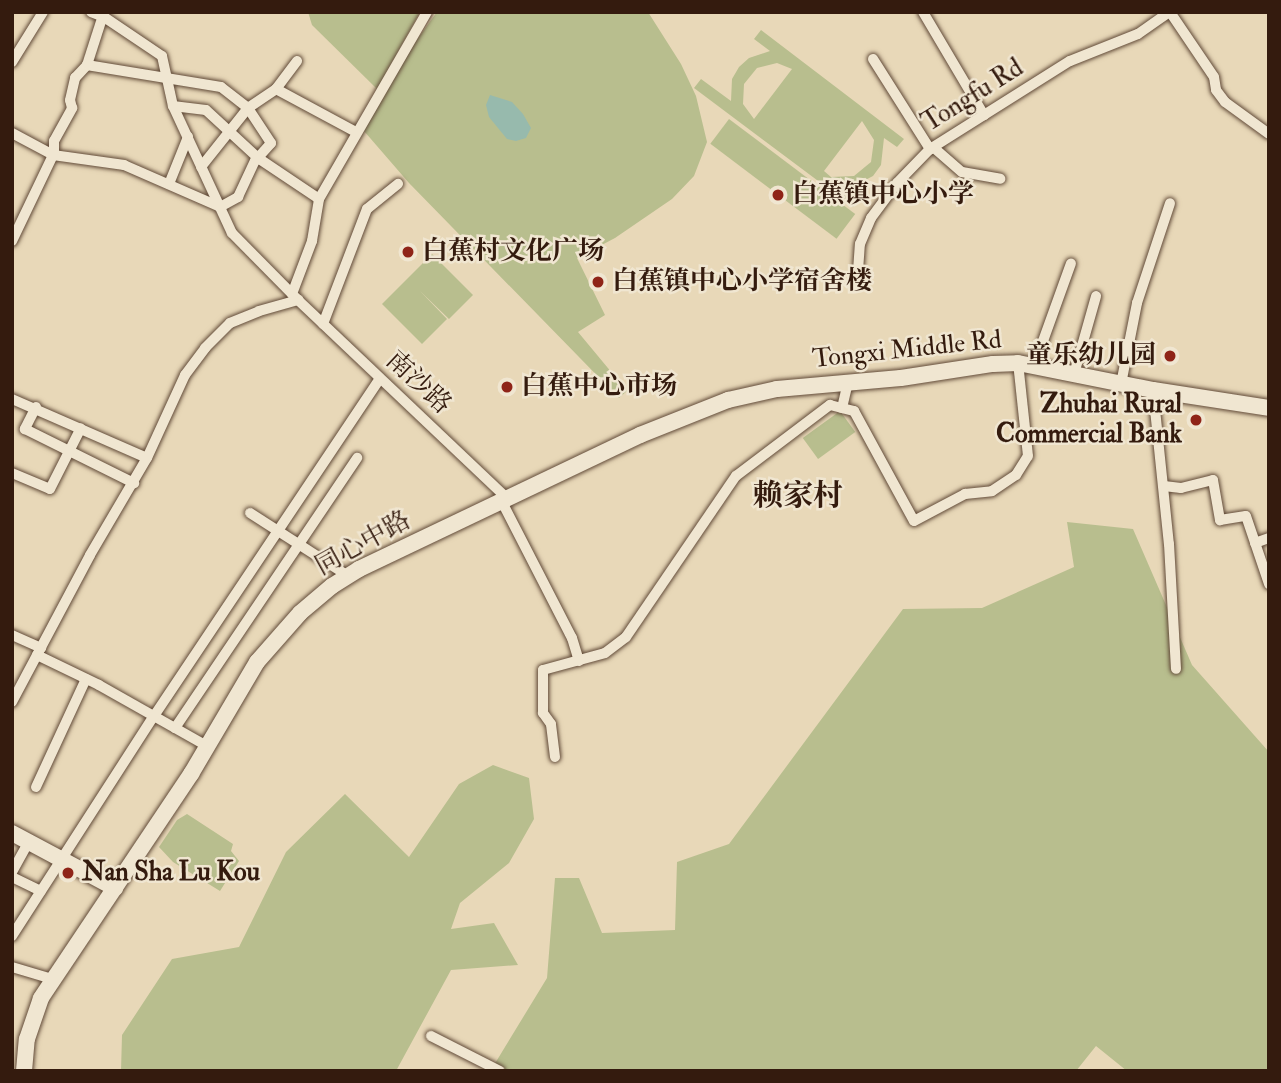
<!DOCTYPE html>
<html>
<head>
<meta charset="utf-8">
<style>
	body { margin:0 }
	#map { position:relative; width:1281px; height:1083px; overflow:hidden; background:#e8d8b8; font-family:"IM FELL Double Pica","Noto Serif SC",serif }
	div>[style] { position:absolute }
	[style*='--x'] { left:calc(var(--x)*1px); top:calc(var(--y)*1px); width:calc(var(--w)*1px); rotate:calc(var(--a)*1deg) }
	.green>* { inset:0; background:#b8be8e; transform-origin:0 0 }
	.water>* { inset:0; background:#97baad }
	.roads { filter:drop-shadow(0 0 2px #614a38) drop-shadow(0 0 2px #614a38) }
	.street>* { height:10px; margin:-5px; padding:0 5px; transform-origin:5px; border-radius:5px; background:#f0e6d1 }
	.secondary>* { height:16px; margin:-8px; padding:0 8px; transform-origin:8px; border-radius:8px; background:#f0e6d1 }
	.dots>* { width:19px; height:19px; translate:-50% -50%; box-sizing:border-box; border:4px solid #f0e6d1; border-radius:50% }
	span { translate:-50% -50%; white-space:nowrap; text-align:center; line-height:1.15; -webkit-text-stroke:5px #f0e6d1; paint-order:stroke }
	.street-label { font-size:26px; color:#341b0e }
	.poi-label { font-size:26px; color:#341b0e; font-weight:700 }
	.left { translate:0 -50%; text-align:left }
	.right { translate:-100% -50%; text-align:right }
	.quarter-label { font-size:30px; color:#341b0e; font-weight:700 }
	.frame { position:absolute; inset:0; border:14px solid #341b0e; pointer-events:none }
</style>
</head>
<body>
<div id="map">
	<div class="green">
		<i style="clip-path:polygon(308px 12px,420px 12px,377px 89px,312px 25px)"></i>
		<i style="clip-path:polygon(437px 12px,648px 12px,681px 64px,696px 96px,707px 142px,694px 176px,672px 199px,615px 238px,577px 258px,605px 315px,578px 332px,627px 391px,619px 398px,409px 183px,364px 131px,411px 48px)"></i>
		<i style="clip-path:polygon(evenodd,761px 30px,904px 139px,897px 147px,884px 138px,881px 165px,873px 176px,848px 189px,860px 198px,853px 207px,694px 88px,701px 79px,731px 101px,732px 79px,739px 67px,749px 58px,770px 51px,754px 39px,761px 30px,777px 63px,792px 69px,754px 119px,743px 104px,744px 84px,757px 68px,777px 63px,761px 30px,862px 121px,874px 140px,871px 162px,854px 176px,831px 177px,824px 171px,862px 121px)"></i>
		<i style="left:729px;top:119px;width:158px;height:31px;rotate:37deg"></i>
		<i style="clip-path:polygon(432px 254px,473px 295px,449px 319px,420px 291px,447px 319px,422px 344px,382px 304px)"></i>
		<i style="left:840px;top:411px;width:26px;height:46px;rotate:54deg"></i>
		<i style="clip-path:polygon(1067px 522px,1133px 529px,1192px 665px,1269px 752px,1269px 1071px,1127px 1071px,1096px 1046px,1076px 1071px,491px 1070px,547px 978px,555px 878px,579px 878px,602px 933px,675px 930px,677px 862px,729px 844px,903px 609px,982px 608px,1074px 567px)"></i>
		<i style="clip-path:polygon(493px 765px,529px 778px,534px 819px,509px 863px,460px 903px,451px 929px,494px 923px,518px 965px,451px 970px,396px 1071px,121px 1071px,122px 1035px,172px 959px,239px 947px,286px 852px,345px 794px,409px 857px,459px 784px)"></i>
		<i style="clip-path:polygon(187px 814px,233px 844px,231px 851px,239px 861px,220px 891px,173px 862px,159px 847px,177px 820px)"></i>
	</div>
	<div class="water">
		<i style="clip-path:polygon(490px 95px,512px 102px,523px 114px,531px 128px,526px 138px,516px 141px,507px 139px,489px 117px,486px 105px)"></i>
	</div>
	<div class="roads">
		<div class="street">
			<i style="--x:91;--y:12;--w:14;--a:21"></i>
			<i style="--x:104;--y:17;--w:70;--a:33.9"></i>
			<i style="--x:162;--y:56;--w:51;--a:77.6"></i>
			<i style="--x:173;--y:106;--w:140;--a:65.1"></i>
			<i style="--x:232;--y:233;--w:94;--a:45.4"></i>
			<i style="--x:298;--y:300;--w:288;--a:43.5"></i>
			<i style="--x:923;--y:12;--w:120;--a:59.4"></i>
			<i style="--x:1170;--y:12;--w:78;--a:55.9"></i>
			<i style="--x:1214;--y:77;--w:13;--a:81"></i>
			<i style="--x:1216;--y:90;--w:15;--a:53"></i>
			<i style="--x:1225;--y:102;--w:54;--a:36"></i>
			<i style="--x:873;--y:59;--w:107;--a:57.7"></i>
			<i style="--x:12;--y:62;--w:59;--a:-58.2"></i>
			<i style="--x:276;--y:89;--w:91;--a:28.3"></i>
			<i style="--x:173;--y:106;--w:33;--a:7"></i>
			<i style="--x:206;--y:110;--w:71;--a:42.7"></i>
			<i style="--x:258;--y:158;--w:73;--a:33.9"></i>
			<i style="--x:12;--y:133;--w:47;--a:28.2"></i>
			<i style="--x:53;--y:155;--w:72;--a:8"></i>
			<i style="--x:124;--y:165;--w:105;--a:23.6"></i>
			<i style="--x:220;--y:207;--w:21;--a:-29"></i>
			<i style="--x:238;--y:197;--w:40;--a:-65"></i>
			<i style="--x:255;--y:161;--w:24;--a:-48"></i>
			<i style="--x:271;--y:143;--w:42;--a:-123.3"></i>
			<i style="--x:248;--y:108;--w:34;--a:-142"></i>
			<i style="--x:221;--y:87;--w:136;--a:-170.7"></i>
			<i style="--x:933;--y:147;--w:38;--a:41"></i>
			<i style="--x:962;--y:172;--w:39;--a:10"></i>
			<i style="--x:201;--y:167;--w:75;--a:-51.5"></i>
			<i style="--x:248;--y:108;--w:34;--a:-34"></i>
			<i style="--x:276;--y:89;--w:35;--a:-53"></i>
			<i style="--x:169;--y:184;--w:51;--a:-68"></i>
			<i style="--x:12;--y:241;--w:98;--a:-64.5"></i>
			<i style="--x:54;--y:153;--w:12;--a:-90"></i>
			<i style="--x:54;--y:141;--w:38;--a:-61"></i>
			<i style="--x:72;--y:108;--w:8;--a:-104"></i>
			<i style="--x:70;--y:100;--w:23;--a:-77"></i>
			<i style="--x:75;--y:78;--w:18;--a:-47"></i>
			<i style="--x:87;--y:65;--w:56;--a:-72.2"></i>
			<i style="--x:858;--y:271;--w:27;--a:-86"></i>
			<i style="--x:860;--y:244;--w:28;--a:-67"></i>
			<i style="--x:871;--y:218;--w:44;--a:-53.4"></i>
			<i style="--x:897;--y:183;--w:47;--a:-45.9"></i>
			<i style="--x:930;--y:149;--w:165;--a:-32.2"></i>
			<i style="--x:1070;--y:61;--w:73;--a:-21.7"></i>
			<i style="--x:1138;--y:34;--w:38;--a:-35"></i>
			<i style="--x:292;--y:294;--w:57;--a:-69.3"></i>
			<i style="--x:312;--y:241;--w:43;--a:-80.5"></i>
			<i style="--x:319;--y:199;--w:216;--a:-60"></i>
			<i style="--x:323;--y:324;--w:123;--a:-69.1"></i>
			<i style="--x:367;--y:209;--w:40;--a:-39"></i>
			<i style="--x:1034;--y:366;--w:109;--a:-70.2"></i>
			<i style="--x:1074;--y:374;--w:81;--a:-74.2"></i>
			<i style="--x:1121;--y:384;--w:83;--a:-78.8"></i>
			<i style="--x:1137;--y:303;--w:105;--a:-71.7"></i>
			<i style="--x:1153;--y:390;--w:155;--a:84.1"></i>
			<i style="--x:1169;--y:544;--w:125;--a:86.8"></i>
			<i style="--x:12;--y:399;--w:147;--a:23.6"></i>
			<i style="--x:36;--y:407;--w:25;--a:117"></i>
			<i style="--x:25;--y:429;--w:122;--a:26.4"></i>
			<i style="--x:842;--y:408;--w:26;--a:-77"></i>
			<i style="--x:12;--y:473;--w:41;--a:22.8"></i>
			<i style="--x:50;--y:489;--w:68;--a:-63.1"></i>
			<i style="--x:1164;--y:486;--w:17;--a:7"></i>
			<i style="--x:1181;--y:488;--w:33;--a:-14"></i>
			<i style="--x:1213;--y:480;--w:41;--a:80.1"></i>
			<i style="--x:1220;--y:520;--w:26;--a:-9"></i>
			<i style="--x:1246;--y:516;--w:72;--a:71.3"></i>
			<i style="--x:501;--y:500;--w:155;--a:62.8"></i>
			<i style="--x:572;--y:638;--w:24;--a:73"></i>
			<i style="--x:250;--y:513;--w:117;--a:32.7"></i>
			<i style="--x:1255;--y:543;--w:15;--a:-20"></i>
			<i style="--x:12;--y:635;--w:32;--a:24"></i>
			<i style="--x:37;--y:655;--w:69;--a:25.8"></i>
			<i style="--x:99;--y:685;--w:124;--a:29.5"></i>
			<i style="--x:12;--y:702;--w:166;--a:-62"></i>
			<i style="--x:90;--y:555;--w:113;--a:-59.6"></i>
			<i style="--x:147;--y:458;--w:91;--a:-65.4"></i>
			<i style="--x:185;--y:375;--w:34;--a:-53"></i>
			<i style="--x:205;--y:348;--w:35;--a:-45"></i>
			<i style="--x:230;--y:323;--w:31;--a:-22"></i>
			<i style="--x:259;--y:311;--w:41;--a:-15.8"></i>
			<i style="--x:175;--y:728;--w:326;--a:-56"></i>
			<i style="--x:555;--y:757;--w:33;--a:-97"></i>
			<i style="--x:551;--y:724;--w:14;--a:-126"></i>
			<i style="--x:543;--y:713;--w:43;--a:-90"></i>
			<i style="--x:543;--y:670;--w:64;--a:-15.3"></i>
			<i style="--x:605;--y:653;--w:26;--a:-37"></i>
			<i style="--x:626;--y:637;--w:195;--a:-55.7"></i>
			<i style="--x:736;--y:476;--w:118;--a:-37.1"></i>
			<i style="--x:830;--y:405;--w:25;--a:14"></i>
			<i style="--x:854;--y:411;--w:125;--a:61.4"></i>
			<i style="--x:914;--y:521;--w:58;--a:-27.9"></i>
			<i style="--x:965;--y:494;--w:27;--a:-6"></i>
			<i style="--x:992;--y:491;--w:29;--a:-34"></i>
			<i style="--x:1016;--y:475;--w:22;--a:-58"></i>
			<i style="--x:1028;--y:456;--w:94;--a:-96.1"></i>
			<i style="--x:36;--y:787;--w:119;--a:-65.2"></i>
			<i style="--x:12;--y:872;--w:35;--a:-61"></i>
			<i style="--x:12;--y:877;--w:32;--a:26"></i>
			<i style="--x:12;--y:936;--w:262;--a:-57.2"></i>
			<i style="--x:154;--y:716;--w:406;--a:-56.2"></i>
			<i style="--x:12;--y:967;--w:42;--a:16.7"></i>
			<i style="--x:431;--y:1036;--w:77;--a:26.9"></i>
		</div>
		<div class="secondary">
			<i style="--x:12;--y:833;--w:117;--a:28.1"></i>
			<i style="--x:24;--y:1071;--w:32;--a:-85"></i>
			<i style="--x:27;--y:1039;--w:43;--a:-71.1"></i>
			<i style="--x:41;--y:998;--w:270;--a:-56.2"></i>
			<i style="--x:191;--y:774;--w:130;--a:-59.5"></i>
			<i style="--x:257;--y:662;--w:65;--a:-48.7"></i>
			<i style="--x:300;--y:613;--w:42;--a:-40.2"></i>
			<i style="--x:332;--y:586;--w:32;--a:-32"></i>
			<i style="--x:359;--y:569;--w:311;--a:-25.5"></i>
			<i style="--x:640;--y:435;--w:95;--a:-21.7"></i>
			<i style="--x:728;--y:400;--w:50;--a:-12.7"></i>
			<i style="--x:777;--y:389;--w:124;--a:-5.1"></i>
			<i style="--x:901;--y:378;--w:93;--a:-8.7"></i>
			<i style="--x:993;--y:364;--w:25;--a:-2"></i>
			<i style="--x:1018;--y:363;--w:138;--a:11.3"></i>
			<i style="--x:1153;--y:390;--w:117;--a:8.8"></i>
		</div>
	</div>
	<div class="dots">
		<i style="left:778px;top:195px;background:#8f2418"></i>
		<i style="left:408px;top:252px;background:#8f2418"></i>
		<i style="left:598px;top:282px;background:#8f2418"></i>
		<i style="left:1170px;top:356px;background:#8f2418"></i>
		<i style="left:507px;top:387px;background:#8f2418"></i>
		<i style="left:1196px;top:420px;background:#8f2418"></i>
		<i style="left:68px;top:873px;background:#8f2418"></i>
	</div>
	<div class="street-label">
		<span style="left:973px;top:96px;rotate:-32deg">Tongfu Rd</span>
		<span style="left:907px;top:350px;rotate:-6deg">Tongxi Middle Rd</span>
		<span style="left:418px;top:383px;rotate:43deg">南沙路</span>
		<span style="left:363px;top:544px;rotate:-29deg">同心中路</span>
	</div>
	<div class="poi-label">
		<span class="left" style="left:792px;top:195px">白蕉镇中心小学</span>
		<span class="left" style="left:422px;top:252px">白蕉村文化广场</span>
		<span class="left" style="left:612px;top:282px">白蕉镇中心小学宿舍楼</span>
		<span class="right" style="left:1156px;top:356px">童乐幼儿园</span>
		<span class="left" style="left:521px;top:387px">白蕉中心市场</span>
		<span class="right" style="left:1182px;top:420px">Zhuhai Rural<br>Commercial Bank</span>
		<span class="left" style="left:82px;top:873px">Nan Sha Lu Kou</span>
	</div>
	<div class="quarter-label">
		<span style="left:798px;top:496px">赖家村</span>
	</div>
	<div class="frame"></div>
</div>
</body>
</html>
